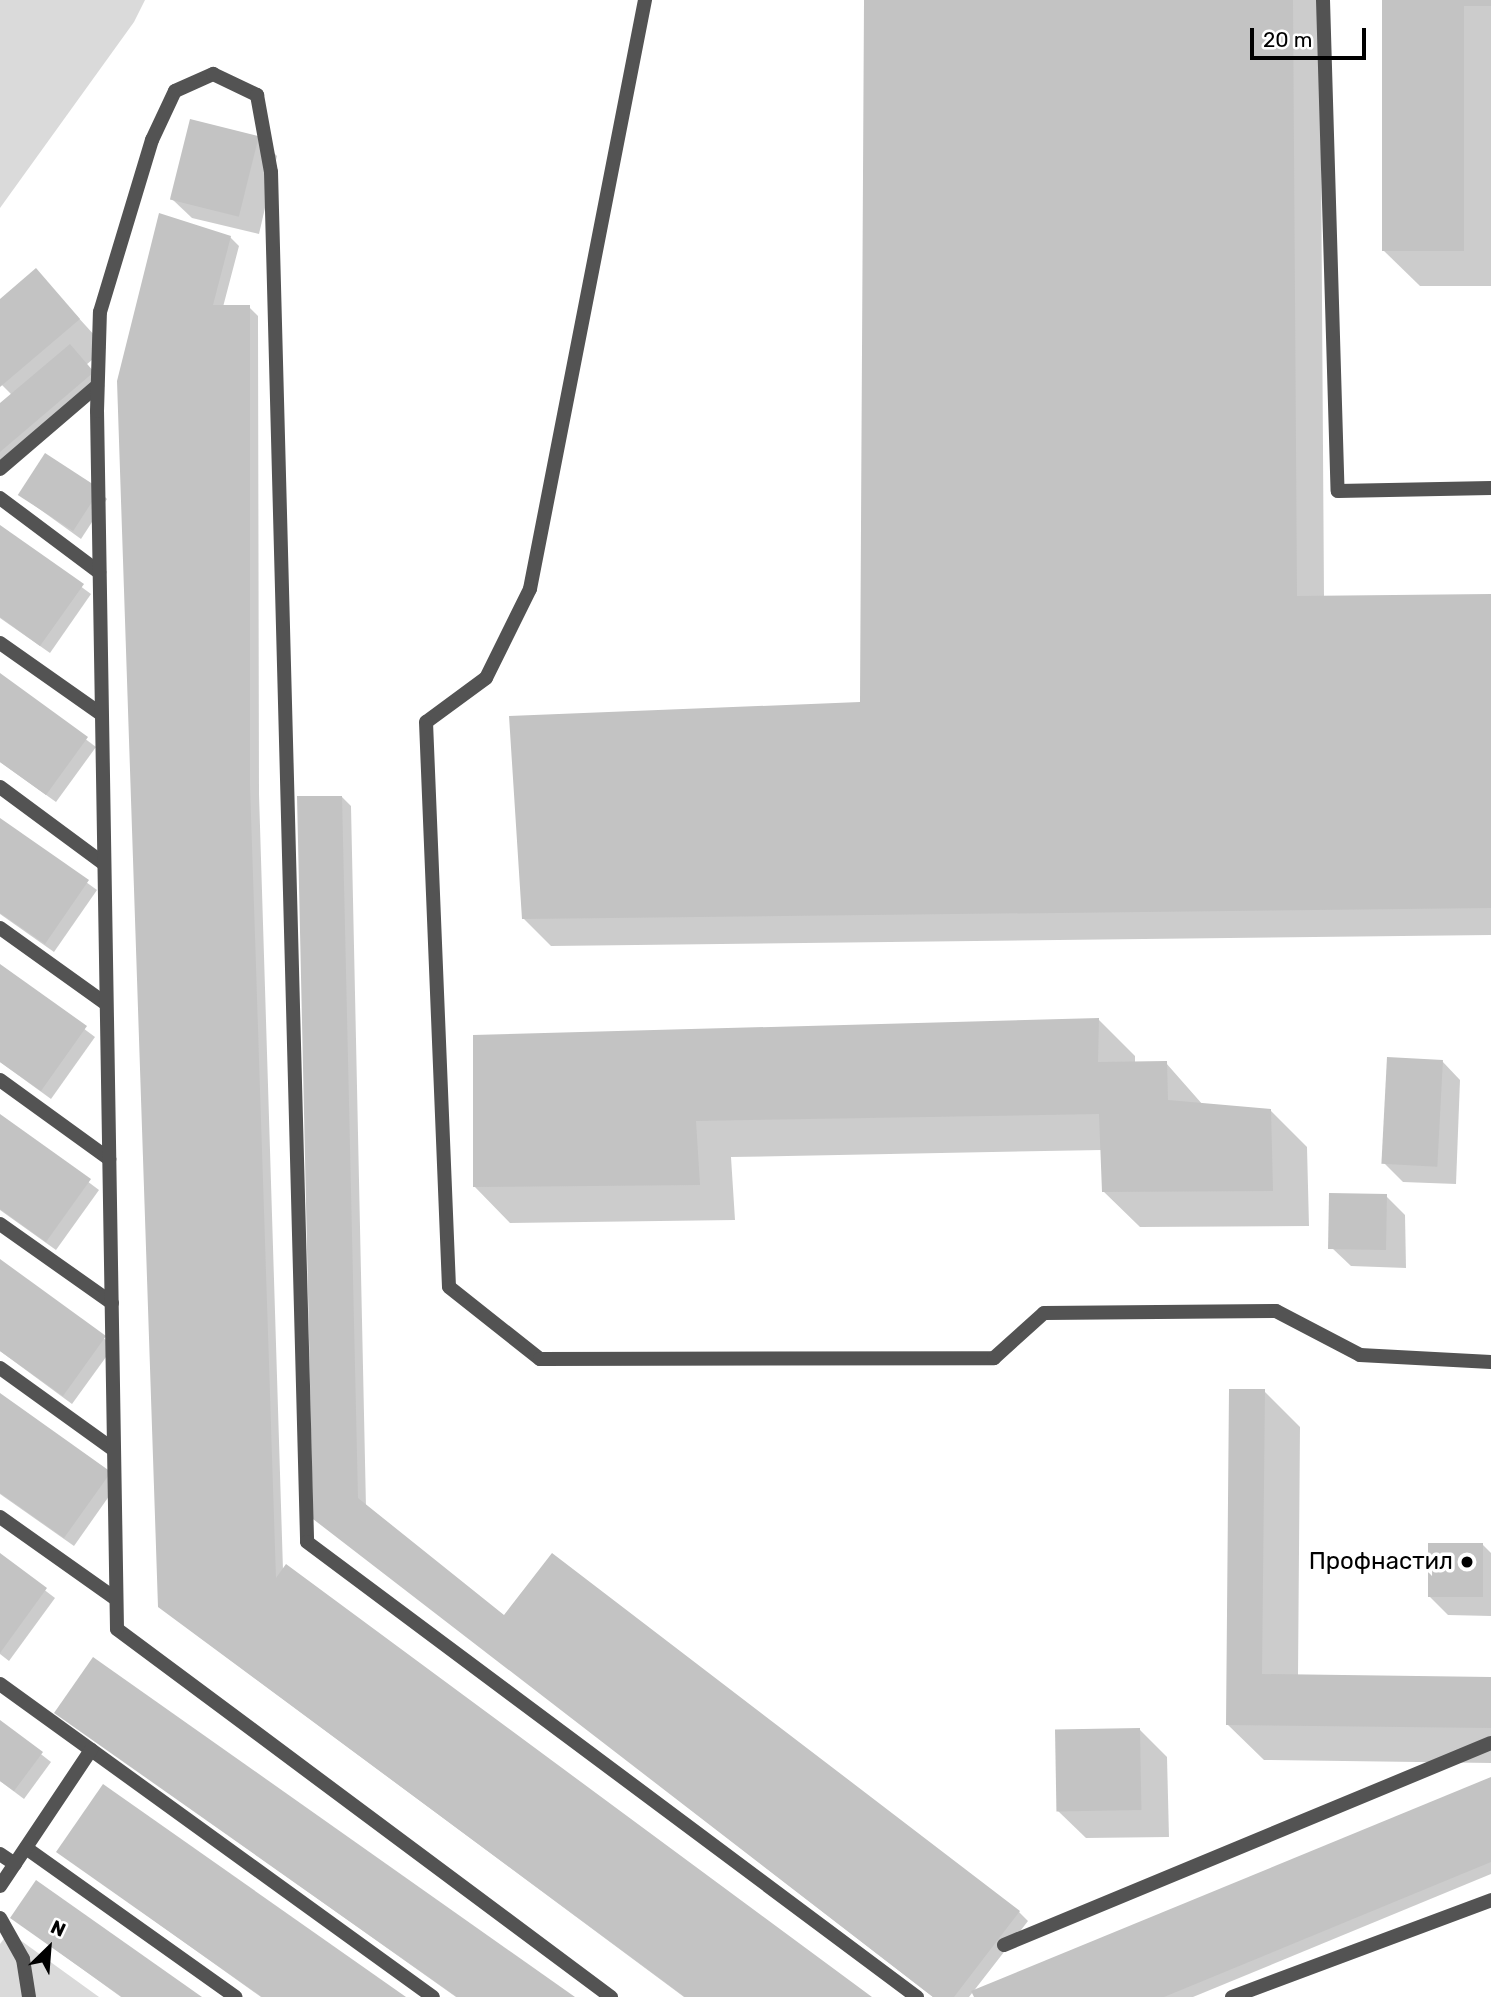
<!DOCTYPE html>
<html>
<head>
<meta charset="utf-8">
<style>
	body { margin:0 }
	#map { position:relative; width:1491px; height:1997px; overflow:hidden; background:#fff; font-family:Rubik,sans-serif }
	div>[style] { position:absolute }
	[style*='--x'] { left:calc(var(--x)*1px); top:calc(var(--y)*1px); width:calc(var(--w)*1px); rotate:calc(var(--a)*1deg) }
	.green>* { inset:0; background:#dadada }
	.shadow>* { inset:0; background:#0003 }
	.building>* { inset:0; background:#c3c3c3; transform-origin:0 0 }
	.service>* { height:14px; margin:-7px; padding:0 7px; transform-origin:7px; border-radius:7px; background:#535353 }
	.dots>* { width:19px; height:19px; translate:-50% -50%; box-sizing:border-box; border:4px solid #fff; border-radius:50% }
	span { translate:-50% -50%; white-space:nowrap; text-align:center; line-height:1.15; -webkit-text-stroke:7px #fff; paint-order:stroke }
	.poi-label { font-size:24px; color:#000 }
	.right { translate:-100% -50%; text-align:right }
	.north { position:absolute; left:14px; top:1913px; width:70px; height:70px; -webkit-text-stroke:5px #fff; paint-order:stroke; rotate:25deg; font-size:19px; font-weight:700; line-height:28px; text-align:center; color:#000 }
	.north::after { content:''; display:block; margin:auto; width:24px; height:32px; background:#000; clip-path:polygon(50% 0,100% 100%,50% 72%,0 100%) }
	.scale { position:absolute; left:1250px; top:28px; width:116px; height:32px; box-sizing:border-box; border:4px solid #000; border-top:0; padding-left:9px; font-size:21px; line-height:24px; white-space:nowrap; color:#000; -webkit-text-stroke:5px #fff; paint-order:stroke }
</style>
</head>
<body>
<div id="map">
	<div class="green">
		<i style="clip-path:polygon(0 0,145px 0,134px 22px,0 208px)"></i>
		<i style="clip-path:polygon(9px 1932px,99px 1997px,0 1997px,0 1944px)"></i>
	</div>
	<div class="shadow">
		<i style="clip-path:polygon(866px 0,1320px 0,1324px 597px,1491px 596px,1491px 935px,551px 946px,523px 918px,862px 703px)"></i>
		<i style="clip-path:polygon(1383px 0,1491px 0,1491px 286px,1420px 286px,1383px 250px)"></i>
		<i style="clip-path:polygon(258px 137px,277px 156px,259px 234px,192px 218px,173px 200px)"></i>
		<i style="clip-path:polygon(230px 237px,239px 246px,223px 307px,249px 307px,258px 316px,259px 794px,283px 1570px,869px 1997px,684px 1997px,170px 1615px,119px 382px)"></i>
		<i style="clip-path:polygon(36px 271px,106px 348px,86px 365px,101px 382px,0 468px,0 405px,12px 395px,0 383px,0 302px)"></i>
		<i style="clip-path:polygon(98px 490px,107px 499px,81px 539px,20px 495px)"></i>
		<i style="clip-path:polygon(0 527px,91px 594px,50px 653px,0 618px)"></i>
		<i style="clip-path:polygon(0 675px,96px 747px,56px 802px,0 762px)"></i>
		<i style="clip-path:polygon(342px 797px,351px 806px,366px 1507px,504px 1617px,1019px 1912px,1028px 1921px,969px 1997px,933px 1997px,314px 1518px)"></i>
		<i style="clip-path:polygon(0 820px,97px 890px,54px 952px,0 914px)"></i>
		<i style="clip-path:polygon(0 966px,95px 1037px,51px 1099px,0 1062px)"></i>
		<i style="clip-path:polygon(1099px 1020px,1135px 1056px,1135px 1063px,1166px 1063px,1203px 1105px,1270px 1110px,1307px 1147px,1309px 1226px,1140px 1227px,1103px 1191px,1102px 1150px,731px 1157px,735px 1220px,510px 1223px,474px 1186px,475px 1037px)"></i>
		<i style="clip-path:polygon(1442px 1061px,1460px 1080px,1456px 1184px,1403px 1182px,1384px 1163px)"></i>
		<i style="clip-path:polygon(0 1116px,99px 1190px,56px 1250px,0 1210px)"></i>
		<i style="clip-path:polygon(1386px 1196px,1405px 1215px,1406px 1268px,1351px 1266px,1332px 1248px)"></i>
		<i style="clip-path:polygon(0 1261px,114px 1346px,72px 1404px,0 1351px)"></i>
		<i style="clip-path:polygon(1264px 1391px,1300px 1427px,1298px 1676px,1491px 1679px,1491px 1763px,1264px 1760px,1227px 1724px)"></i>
		<i style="clip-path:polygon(0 1396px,119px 1482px,74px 1546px,0 1494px)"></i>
		<i style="clip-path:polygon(1483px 1545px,1491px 1553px,1491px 1616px,1448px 1615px,1430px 1597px)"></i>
		<i style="clip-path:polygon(0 1556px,55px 1598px,9px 1661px,0 1654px)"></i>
		<i style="clip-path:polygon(56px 1713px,572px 1997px,456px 1997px)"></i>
		<i style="clip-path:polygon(0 1722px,51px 1762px,24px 1799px,0 1781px)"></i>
		<i style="clip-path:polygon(1139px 1729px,1167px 1757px,1169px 1837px,1086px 1838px,1058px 1811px)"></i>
		<i style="clip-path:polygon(1491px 1779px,1491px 1874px,1193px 1997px,976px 1997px)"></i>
		<i style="clip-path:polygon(58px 1852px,403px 1997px,261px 1997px)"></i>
		<i style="clip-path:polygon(12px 1918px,199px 1997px,121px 1997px)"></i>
	</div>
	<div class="building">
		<i style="clip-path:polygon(864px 0,1293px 0,1297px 596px,1491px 594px,1491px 908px,522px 919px,509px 716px,860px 702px)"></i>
		<i style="clip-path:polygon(1382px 0,1491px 0,1491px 6px,1464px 6px,1464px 251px,1382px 251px)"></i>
		<i style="left:190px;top:119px;width:71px;height:83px;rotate:14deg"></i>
		<i style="clip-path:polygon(159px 213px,231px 236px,213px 305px,250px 305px,250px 784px,276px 1578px,286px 1564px,872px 1997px,685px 1997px,158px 1607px,117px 381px)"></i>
		<i style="clip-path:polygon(36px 268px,80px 319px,0 387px,0 299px)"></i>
		<i style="clip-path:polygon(70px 344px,94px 372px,0 452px,0 403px)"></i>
		<i style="left:45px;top:453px;width:66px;height:50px;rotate:33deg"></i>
		<i style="clip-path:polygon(0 525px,84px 584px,40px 646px,0 617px)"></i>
		<i style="clip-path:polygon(0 673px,88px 737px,46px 795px,0 762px)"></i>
		<i style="clip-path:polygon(297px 796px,342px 796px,358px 1498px,504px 1615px,552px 1553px,1020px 1911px,954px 1997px,933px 1997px,313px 1519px)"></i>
		<i style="clip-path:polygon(0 818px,89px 880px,45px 944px,0 913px)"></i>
		<i style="clip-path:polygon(0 964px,87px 1026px,41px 1091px,0 1062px)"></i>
		<i style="clip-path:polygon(1099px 1018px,1098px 1062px,1167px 1061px,1168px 1100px,1271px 1109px,1273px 1191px,1102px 1192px,1099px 1114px,696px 1121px,700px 1185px,473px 1187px,473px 1035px)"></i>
		<i style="left:1387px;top:1057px;width:56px;height:107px;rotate:3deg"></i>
		<i style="clip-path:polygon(0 1114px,91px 1179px,46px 1242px,0 1209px)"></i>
		<i style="left:1329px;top:1193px;width:58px;height:56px;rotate:1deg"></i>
		<i style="clip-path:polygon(0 1259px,106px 1336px,63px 1396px,0 1351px)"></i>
		<i style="clip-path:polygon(1229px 1389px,1265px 1389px,1262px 1674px,1491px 1677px,1491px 1728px,1226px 1725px)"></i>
		<i style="clip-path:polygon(0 1393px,111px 1472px,64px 1538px,0 1493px)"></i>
		<i style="left:1428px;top:1543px;width:55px;height:54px"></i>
		<i style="clip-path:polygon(0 1553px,47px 1588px,0 1653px)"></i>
		<i style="clip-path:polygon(93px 1657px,575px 1997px,457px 1997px,54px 1713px)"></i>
		<i style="clip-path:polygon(0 1720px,43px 1752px,14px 1791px,0 1781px)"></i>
		<i style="left:1140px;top:1728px;width:82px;height:85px;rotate:89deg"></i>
		<i style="clip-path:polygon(1491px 1777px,1491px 1862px,1164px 1997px,974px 1997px,971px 1991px)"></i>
		<i style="clip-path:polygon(103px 1784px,406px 1997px,262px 1997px,56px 1852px)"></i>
		<i style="clip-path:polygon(36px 1880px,202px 1997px,122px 1997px,10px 1918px)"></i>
	</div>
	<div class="service">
		<i style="--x:645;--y:0;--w:600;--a:101.05"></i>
		<i style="--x:530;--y:589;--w:99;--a:116.3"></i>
		<i style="--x:486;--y:678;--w:74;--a:143.7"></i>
		<i style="--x:426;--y:722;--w:565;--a:87.67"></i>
		<i style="--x:449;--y:1287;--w:116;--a:38.4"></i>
		<i style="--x:540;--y:1359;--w:454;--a:-0.1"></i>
		<i style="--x:994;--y:1358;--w:67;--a:-42"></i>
		<i style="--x:1044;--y:1313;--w:232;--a:-0.5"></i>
		<i style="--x:1276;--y:1311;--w:95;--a:27.6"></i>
		<i style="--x:1360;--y:1355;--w:131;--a:3.1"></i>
		<i style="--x:1323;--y:0;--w:491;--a:88.3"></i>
		<i style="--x:1338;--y:491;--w:153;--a:-1.1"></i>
		<i style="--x:0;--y:469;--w:128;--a:-40.6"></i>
		<i style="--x:0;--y:498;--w:124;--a:36.8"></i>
		<i style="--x:0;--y:643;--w:123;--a:35.1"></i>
		<i style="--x:0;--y:787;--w:129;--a:36.5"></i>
		<i style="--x:0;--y:928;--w:130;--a:35.6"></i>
		<i style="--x:0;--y:1080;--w:135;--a:35.9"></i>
		<i style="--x:0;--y:1224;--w:137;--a:35.2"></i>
		<i style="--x:0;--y:1368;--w:140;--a:35.7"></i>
		<i style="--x:0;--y:1517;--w:142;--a:35.3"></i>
		<i style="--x:0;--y:1684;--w:534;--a:35.86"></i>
		<i style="--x:26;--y:1848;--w:257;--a:35.4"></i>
		<i style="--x:0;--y:1854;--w:18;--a:34"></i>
		<i style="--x:0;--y:1886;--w:164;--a:-56.2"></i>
		<i style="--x:0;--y:1918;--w:47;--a:60.7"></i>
		<i style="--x:23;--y:1959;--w:38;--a:81"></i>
		<i style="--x:1004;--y:1945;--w:527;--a:-22.53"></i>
		<i style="--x:611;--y:1997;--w:616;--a:-143.32"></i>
		<i style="--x:117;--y:1629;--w:1218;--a:-90.94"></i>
		<i style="--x:97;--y:411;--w:99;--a:-88.3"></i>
		<i style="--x:100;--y:312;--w:180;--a:-73.2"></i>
		<i style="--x:152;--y:140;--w:54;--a:-64.9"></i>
		<i style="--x:175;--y:91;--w:42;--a:-24.1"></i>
		<i style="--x:213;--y:74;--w:49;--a:25.5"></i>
		<i style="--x:257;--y:95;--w:78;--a:79.7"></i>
		<i style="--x:271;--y:172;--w:1370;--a:88.49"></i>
		<i style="--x:307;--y:1542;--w:761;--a:36.72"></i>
		<i style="--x:1232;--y:1997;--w:277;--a:-20.5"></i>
	</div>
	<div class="dots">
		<i style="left:1467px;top:1562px;background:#000"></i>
	</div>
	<div class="poi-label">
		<span class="right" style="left:1453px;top:1562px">Профнастил</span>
	</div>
	<div class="north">N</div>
	<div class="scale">20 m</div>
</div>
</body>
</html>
